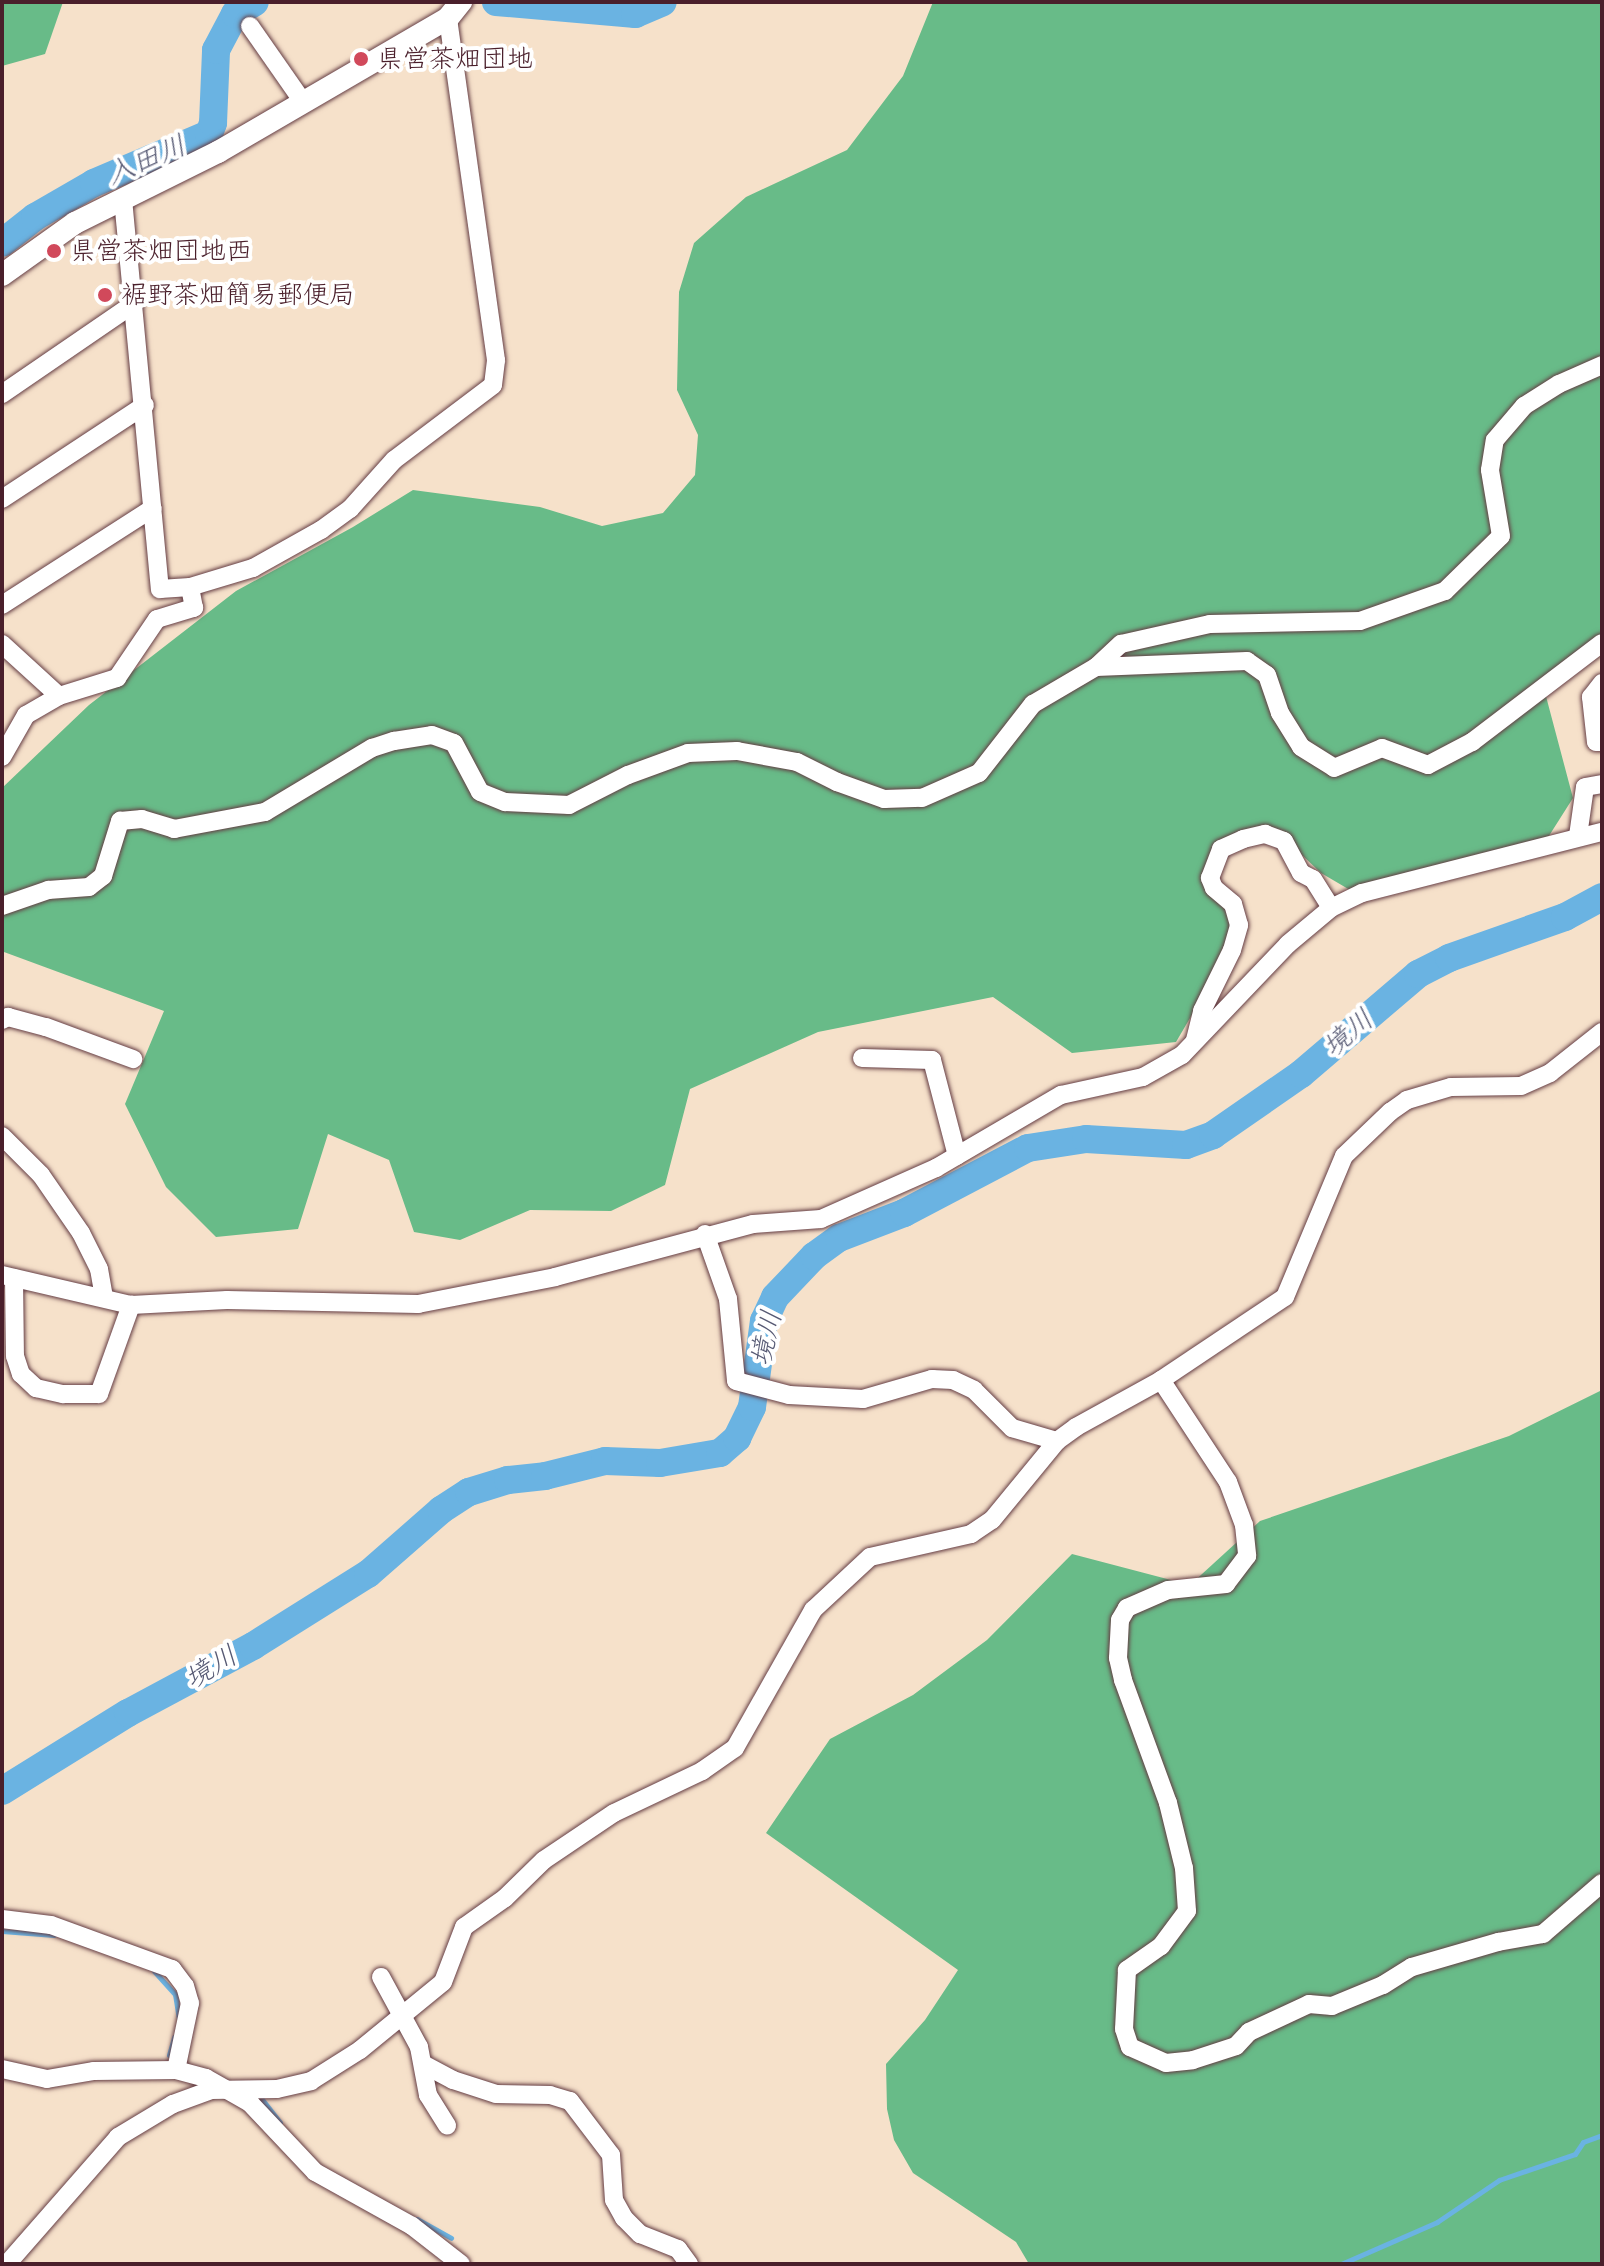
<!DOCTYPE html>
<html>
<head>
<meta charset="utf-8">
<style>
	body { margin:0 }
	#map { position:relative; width:1604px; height:2266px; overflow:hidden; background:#f6e1ca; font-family:Sriracha,"Klee One",sans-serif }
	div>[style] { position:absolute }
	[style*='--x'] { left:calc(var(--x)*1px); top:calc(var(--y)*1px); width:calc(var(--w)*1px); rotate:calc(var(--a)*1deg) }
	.forest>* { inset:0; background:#68bb88 }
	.stream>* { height:5px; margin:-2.5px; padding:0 2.5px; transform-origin:2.5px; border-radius:2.5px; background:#6ab3e2 }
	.river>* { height:28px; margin:-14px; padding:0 14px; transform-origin:14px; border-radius:14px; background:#6ab3e2 }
	.roads { filter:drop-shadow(0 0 2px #643c43) drop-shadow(0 0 2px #643c43) }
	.minor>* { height:18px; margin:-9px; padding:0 9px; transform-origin:9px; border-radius:9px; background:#fff }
	.tertiary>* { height:22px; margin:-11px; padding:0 11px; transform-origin:11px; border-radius:11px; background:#fff }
	.dots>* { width:22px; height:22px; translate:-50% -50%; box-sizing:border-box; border:4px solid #fff; border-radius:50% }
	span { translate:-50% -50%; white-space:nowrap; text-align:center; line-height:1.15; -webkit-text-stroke:8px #fff; paint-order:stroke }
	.poi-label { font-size:26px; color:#4a1f2b }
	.left { translate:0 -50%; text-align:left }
	.water-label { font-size:28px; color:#575a74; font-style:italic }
	.frame { position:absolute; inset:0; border:4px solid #4a1f2b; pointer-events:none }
</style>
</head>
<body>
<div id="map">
	<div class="forest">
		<i style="clip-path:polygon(2px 2px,63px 2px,45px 54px,2px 66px)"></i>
		<i style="clip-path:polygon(933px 2px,1602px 2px,1602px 634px,1543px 685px,1573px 798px,1547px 839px,1350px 890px,1321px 873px,1283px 837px,1220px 844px,1203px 879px,1235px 911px,1234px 943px,1176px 1042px,1072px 1053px,993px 997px,818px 1032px,690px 1089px,665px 1185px,611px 1211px,530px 1210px,460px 1240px,414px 1232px,389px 1160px,328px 1134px,298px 1229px,216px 1237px,166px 1187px,125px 1104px,164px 1011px,4px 952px,2px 788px,89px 705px,236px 591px,353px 527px,413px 490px,540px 507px,602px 526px,663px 513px,695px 475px,698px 435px,677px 390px,679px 292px,694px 243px,746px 197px,847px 150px,903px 76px)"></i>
		<i style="clip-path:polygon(1602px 1390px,1602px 2264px,1029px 2264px,1016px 2242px,913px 2173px,894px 2140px,887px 2109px,886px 2064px,925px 2020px,958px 1970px,766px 1833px,830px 1739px,913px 1695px,987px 1640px,1072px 1554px,1190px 1585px,1260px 1521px,1509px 1436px)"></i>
	</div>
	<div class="stream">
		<i style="--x:2;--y:1931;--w:52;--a:4.4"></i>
		<i style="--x:154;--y:1971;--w:31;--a:48"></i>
		<i style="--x:175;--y:1994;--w:26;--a:81"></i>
		<i style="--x:169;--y:2055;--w:19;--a:-74"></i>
		<i style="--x:261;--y:2098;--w:31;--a:52"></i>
		<i style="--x:417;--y:2219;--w:39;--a:29"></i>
		<i style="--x:1341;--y:2264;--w:105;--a:-23.6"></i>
		<i style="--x:1437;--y:2222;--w:75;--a:-34.1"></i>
		<i style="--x:1499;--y:2180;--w:80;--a:-18.9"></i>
		<i style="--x:1575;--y:2154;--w:14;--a:-56"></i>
		<i style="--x:1583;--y:2142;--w:20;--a:-20"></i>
	</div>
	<div class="river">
		<i style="--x:496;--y:2;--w:140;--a:4.9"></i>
		<i style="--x:635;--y:14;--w:30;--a:-23"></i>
		<i style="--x:2;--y:243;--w:42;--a:-38.2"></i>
		<i style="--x:35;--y:217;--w:68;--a:-30"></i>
		<i style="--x:94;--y:183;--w:125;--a:-23.1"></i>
		<i style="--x:209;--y:134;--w:12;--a:-70"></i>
		<i style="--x:213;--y:123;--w:73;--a:-87.6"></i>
		<i style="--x:216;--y:50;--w:41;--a:-62.2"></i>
		<i style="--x:235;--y:14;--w:23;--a:-31"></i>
		<i style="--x:2;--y:1791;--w:148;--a:-31.8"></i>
		<i style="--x:128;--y:1713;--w:142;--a:-28.2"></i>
		<i style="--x:253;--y:1646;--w:136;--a:-32.1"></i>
		<i style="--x:368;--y:1574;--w:97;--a:-41.2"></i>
		<i style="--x:441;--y:1510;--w:33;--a:-33"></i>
		<i style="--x:469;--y:1492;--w:41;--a:-17.1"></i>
		<i style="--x:508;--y:1480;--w:37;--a:-6"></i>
		<i style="--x:545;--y:1476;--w:62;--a:-14"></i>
		<i style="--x:605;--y:1461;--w:55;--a:2.1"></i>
		<i style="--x:660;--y:1463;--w:61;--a:-9.5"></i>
		<i style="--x:720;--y:1453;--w:23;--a:-41"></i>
		<i style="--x:737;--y:1438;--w:34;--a:-64"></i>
		<i style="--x:752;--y:1407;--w:87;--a:-82.1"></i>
		<i style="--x:764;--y:1321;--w:26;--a:-65"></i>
		<i style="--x:775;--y:1297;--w:57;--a:-46.4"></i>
		<i style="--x:814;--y:1256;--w:31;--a:-36"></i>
		<i style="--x:839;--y:1238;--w:70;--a:-21"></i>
		<i style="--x:904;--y:1213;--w:140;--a:-27.7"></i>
		<i style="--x:1028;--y:1148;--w:59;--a:-8.8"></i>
		<i style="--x:1086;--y:1139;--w:100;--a:3.4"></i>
		<i style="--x:1186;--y:1145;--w:29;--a:-20"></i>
		<i style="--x:1213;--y:1135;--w:107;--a:-34.7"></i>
		<i style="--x:1301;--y:1074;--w:154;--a:-40.5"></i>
		<i style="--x:1418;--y:974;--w:35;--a:-27"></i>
		<i style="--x:1449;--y:958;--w:123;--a:-19.5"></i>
		<i style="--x:1565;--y:917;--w:42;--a:-28.4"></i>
	</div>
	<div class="roads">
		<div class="minor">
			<i style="--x:250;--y:26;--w:93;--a:55.1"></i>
			<i style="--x:123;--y:199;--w:392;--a:84.6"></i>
			<i style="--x:160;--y:589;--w:30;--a:-4"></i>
			<i style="--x:190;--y:587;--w:66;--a:-16.8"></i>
			<i style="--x:253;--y:568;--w:78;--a:-29.2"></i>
			<i style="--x:321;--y:530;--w:36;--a:-36"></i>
			<i style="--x:350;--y:509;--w:66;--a:-48.1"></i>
			<i style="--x:394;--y:460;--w:124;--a:-37.1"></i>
			<i style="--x:493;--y:385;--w:25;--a:-83"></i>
			<i style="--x:496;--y:360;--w:345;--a:-98"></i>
			<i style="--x:2;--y:394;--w:161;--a:-34.4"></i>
			<i style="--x:2;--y:499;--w:171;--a:-33.3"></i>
			<i style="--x:2;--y:605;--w:179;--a:-32.7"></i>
			<i style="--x:2;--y:644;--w:77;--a:42.4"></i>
			<i style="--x:59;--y:696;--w:38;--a:150"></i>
			<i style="--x:26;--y:715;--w:48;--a:119.7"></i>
			<i style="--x:1096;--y:667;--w:151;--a:-2.3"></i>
			<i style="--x:1247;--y:661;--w:24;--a:35"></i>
			<i style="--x:1267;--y:675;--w:40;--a:71.1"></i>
			<i style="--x:1280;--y:713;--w:40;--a:58"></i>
			<i style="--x:1301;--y:747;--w:39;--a:32"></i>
			<i style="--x:1334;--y:768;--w:52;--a:-22.6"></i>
			<i style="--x:1382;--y:748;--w:49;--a:20.3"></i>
			<i style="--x:1428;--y:765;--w:50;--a:-27.6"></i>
			<i style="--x:1472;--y:742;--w:163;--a:-37.3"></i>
			<i style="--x:1602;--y:683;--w:18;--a:128"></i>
			<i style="--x:1591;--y:697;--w:45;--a:83.7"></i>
			<i style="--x:1596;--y:742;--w:6;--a:0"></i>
			<i style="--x:59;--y:696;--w:61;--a:-17.2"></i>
			<i style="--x:117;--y:678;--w:71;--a:-55.9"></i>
			<i style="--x:157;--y:619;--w:39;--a:-17"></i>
			<i style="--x:194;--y:608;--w:21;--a:-101"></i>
			<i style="--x:1578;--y:836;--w:49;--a:-81.9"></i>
			<i style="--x:1585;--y:787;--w:17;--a:-10"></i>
			<i style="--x:2;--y:906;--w:49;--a:-19.2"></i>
			<i style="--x:48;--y:890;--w:41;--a:-4.2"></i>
			<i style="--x:89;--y:887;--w:18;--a:-38"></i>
			<i style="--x:103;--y:876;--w:58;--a:-72.8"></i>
			<i style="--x:120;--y:821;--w:22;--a:-5"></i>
			<i style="--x:142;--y:819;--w:34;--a:17"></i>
			<i style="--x:174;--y:829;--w:93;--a:-10.6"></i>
			<i style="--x:265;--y:812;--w:125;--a:-30.9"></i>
			<i style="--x:372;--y:748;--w:23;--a:-18"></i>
			<i style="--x:394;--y:741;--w:38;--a:-9"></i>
			<i style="--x:432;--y:735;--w:23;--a:20"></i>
			<i style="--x:454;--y:743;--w:55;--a:62"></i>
			<i style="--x:480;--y:792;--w:27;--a:22"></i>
			<i style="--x:505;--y:802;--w:64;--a:2.7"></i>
			<i style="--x:569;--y:805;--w:66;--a:-27"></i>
			<i style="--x:628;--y:775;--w:64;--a:-20.1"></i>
			<i style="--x:688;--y:753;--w:49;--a:-2.3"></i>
			<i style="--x:737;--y:751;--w:61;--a:10.4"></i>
			<i style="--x:797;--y:762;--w:45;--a:26.6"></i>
			<i style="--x:837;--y:782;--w:50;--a:19.9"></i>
			<i style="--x:884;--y:799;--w:38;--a:-2"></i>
			<i style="--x:922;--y:798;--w:62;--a:-23.7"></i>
			<i style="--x:979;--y:773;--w:88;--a:-52"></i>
			<i style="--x:1033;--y:704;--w:73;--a:-30.4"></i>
			<i style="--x:1096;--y:667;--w:34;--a:-43"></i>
			<i style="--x:1121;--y:644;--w:91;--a:-12.7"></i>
			<i style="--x:1210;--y:624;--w:150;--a:-1.1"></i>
			<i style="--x:1360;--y:621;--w:90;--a:-19.4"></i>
			<i style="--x:1445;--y:591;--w:78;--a:-44.5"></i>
			<i style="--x:1501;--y:536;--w:67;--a:-99.5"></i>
			<i style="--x:1490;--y:470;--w:30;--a:-81"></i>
			<i style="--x:1495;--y:440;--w:45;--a:-49.5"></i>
			<i style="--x:1524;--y:406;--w:41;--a:-32.2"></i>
			<i style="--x:1559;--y:384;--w:47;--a:-23.8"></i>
			<i style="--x:2;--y:1020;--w:7;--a:-27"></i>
			<i style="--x:8;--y:1017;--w:39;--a:15"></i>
			<i style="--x:46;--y:1027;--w:93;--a:20.2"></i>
			<i style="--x:1195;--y:1040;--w:30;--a:-76"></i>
			<i style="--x:1202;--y:1011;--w:68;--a:-63.8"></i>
			<i style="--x:1232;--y:950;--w:26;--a:-74"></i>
			<i style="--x:1239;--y:925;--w:22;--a:-106"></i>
			<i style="--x:1233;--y:904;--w:25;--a:-140"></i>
			<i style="--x:1214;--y:888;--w:11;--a:-112"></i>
			<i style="--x:1210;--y:878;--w:31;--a:-69"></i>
			<i style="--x:1221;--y:849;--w:24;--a:-24"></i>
			<i style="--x:1243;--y:839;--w:23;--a:-13"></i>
			<i style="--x:1265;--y:834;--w:20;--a:20"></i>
			<i style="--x:1284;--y:841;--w:36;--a:62"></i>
			<i style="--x:1301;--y:873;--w:13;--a:27"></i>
			<i style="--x:1313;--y:879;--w:34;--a:58"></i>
			<i style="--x:862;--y:1058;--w:70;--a:1.6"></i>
			<i style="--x:932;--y:1060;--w:99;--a:75.4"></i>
			<i style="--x:2;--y:1136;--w:55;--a:45"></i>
			<i style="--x:41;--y:1175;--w:70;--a:55.4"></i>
			<i style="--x:81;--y:1233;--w:40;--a:63.4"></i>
			<i style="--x:99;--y:1269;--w:29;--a:80"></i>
			<i style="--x:705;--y:1234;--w:69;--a:70.5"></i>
			<i style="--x:728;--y:1299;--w:82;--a:84.4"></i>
			<i style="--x:736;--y:1381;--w:55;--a:14.8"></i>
			<i style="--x:789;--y:1395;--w:74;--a:3.1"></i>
			<i style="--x:863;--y:1399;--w:72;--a:-16.2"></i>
			<i style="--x:932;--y:1379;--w:21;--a:3"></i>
			<i style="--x:953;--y:1380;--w:23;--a:25"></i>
			<i style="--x:974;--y:1390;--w:54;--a:45"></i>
			<i style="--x:1012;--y:1428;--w:47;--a:16.1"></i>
			<i style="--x:2;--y:1275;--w:132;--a:13.1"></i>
			<i style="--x:131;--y:1305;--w:96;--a:-3"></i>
			<i style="--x:227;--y:1300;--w:191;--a:1.2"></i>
			<i style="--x:418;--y:1304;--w:140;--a:-11.1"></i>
			<i style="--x:555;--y:1277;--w:205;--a:-15"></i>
			<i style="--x:753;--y:1224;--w:68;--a:-4.2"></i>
			<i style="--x:821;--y:1219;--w:126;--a:-23.9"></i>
			<i style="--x:936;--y:1168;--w:145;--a:-30.3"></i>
			<i style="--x:1061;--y:1095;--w:84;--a:-12.4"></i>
			<i style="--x:1143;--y:1077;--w:45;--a:-29.4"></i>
			<i style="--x:1182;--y:1055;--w:153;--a:-46.3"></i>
			<i style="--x:1288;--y:944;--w:56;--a:-39.9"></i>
			<i style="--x:1331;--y:908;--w:34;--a:-26"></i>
			<i style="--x:1362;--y:893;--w:248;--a:-14.3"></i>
			<i style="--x:14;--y:1278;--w:78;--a:89.3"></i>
			<i style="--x:15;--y:1356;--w:19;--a:72"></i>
			<i style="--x:21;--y:1374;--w:21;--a:43"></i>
			<i style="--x:36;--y:1388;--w:28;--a:13"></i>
			<i style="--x:63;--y:1394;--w:36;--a:0"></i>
			<i style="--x:99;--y:1394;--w:95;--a:-70.2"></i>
			<i style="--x:1161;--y:1380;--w:122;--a:56.7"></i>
			<i style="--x:1228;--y:1482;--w:46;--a:69.6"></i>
			<i style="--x:1244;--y:1525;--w:31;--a:84"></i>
			<i style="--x:1247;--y:1556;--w:35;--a:127"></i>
			<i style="--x:1226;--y:1584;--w:58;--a:174.1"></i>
			<i style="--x:1168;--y:1590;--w:45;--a:156.3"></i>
			<i style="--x:1127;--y:1608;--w:14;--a:120"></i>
			<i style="--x:1120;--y:1620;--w:38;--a:93"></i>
			<i style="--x:1118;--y:1658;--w:23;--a:77"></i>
			<i style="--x:1123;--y:1680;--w:131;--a:69.9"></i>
			<i style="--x:1168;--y:1803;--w:67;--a:76.2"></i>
			<i style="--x:1184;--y:1868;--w:43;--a:86"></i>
			<i style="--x:1187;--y:1911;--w:44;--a:126.6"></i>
			<i style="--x:1161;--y:1946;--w:42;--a:144.8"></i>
			<i style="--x:1127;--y:1970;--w:59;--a:92.9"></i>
			<i style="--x:1124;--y:2029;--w:19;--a:72"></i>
			<i style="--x:1130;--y:2047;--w:39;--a:24"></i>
			<i style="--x:1166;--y:2063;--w:27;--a:-6"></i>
			<i style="--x:1193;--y:2060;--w:45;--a:-18"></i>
			<i style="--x:1236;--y:2046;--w:19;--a:-47"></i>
			<i style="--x:1249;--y:2032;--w:66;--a:-25"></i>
			<i style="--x:1309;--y:2004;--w:23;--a:5"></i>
			<i style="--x:1332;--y:2006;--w:55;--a:-22.4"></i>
			<i style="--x:1383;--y:1985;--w:34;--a:-32"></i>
			<i style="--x:1412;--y:1967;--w:90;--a:-16.2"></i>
			<i style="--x:1498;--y:1942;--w:46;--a:-10.1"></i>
			<i style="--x:1543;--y:1934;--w:78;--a:-40.8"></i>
			<i style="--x:2;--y:1919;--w:49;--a:7"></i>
			<i style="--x:51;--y:1925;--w:129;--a:20"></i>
			<i style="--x:172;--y:1969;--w:21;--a:53"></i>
			<i style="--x:185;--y:1986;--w:18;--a:74"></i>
			<i style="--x:190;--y:2003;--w:68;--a:101.8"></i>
			<i style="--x:381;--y:1977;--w:80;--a:61.5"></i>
			<i style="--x:419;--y:2047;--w:49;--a:79.4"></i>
			<i style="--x:428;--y:2095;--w:36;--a:58"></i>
			<i style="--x:423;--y:2064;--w:34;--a:28"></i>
			<i style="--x:453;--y:2080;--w:45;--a:18"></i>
			<i style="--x:496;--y:2094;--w:54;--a:1.1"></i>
			<i style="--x:550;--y:2095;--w:21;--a:17"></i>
			<i style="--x:570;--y:2101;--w:68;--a:52.8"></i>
			<i style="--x:611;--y:2155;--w:45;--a:86.2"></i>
			<i style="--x:614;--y:2200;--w:21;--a:61"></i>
			<i style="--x:624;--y:2218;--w:23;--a:45"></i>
			<i style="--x:640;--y:2234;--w:41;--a:21.5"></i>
			<i style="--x:678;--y:2249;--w:19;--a:54"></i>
			<i style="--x:2;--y:2069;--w:46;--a:12.5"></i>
			<i style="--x:47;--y:2079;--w:48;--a:-9.7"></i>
			<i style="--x:94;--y:2071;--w:82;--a:-0.7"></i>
			<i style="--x:176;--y:2070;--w:31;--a:15"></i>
			<i style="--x:206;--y:2078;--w:51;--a:29.6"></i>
			<i style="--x:250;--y:2103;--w:95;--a:46.7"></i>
			<i style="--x:315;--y:2172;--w:111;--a:29.1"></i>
			<i style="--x:412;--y:2226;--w:62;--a:37.8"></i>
			<i style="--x:7;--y:2264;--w:169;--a:-48.8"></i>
			<i style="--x:118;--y:2137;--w:64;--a:-31"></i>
			<i style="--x:173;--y:2104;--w:40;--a:-20.2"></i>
			<i style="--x:211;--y:2090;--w:66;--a:-0.9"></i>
			<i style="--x:277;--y:2089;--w:35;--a:-13"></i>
			<i style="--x:311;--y:2081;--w:58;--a:-32.3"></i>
			<i style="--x:360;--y:2050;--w:107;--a:-39.3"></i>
			<i style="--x:443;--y:1982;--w:59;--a:-69.1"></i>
			<i style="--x:464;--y:1927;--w:50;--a:-35.3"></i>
			<i style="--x:505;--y:1898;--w:54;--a:-44.3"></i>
			<i style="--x:544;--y:1860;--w:84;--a:-33.9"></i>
			<i style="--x:614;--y:1813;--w:98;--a:-25.5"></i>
			<i style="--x:702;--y:1771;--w:40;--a:-34.9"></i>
			<i style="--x:735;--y:1748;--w:159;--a:-60.5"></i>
			<i style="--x:813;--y:1610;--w:78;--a:-42.9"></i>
			<i style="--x:870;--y:1557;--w:104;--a:-12.8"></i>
			<i style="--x:971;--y:1534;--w:25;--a:-34"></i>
			<i style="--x:992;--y:1520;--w:102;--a:-50.6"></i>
			<i style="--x:1057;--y:1441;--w:24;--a:-36"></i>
			<i style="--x:1076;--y:1427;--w:97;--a:-28.9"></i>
			<i style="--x:1161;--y:1380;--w:149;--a:-33.8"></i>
			<i style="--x:1285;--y:1297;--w:153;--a:-67.3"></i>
			<i style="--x:1344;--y:1156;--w:64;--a:-43.7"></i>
			<i style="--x:1390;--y:1112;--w:21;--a:-35"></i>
			<i style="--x:1407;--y:1100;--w:46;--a:-16.5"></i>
			<i style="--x:1451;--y:1087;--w:70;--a:-0.8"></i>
			<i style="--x:1521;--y:1086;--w:32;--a:-24"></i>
			<i style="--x:1550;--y:1073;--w:66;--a:-38.3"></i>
		</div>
		<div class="tertiary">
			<i style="--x:2;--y:275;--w:90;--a:-35.5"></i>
			<i style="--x:75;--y:223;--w:160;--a:-26.4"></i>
			<i style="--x:218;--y:152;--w:266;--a:-30.2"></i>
			<i style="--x:448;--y:18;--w:21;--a:-51"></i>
		</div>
	</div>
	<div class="dots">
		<i style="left:361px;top:59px;background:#d1495b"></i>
		<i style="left:54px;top:251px;background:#d1495b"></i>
		<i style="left:105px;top:295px;background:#d1495b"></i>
	</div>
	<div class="poi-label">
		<span class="left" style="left:377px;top:59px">県営茶畑団地</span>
		<span class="left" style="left:70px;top:251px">県営茶畑団地西</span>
		<span class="left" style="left:121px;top:295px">裾野茶畑簡易郵便局</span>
	</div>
	<div class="water-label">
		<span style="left:146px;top:160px;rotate:-23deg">入田川</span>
		<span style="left:1348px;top:1033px;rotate:-40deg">境川</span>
		<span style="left:766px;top:1338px;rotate:-77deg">境川</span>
		<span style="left:211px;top:1667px;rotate:-31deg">境川</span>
	</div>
	<div class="frame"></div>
</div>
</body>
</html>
